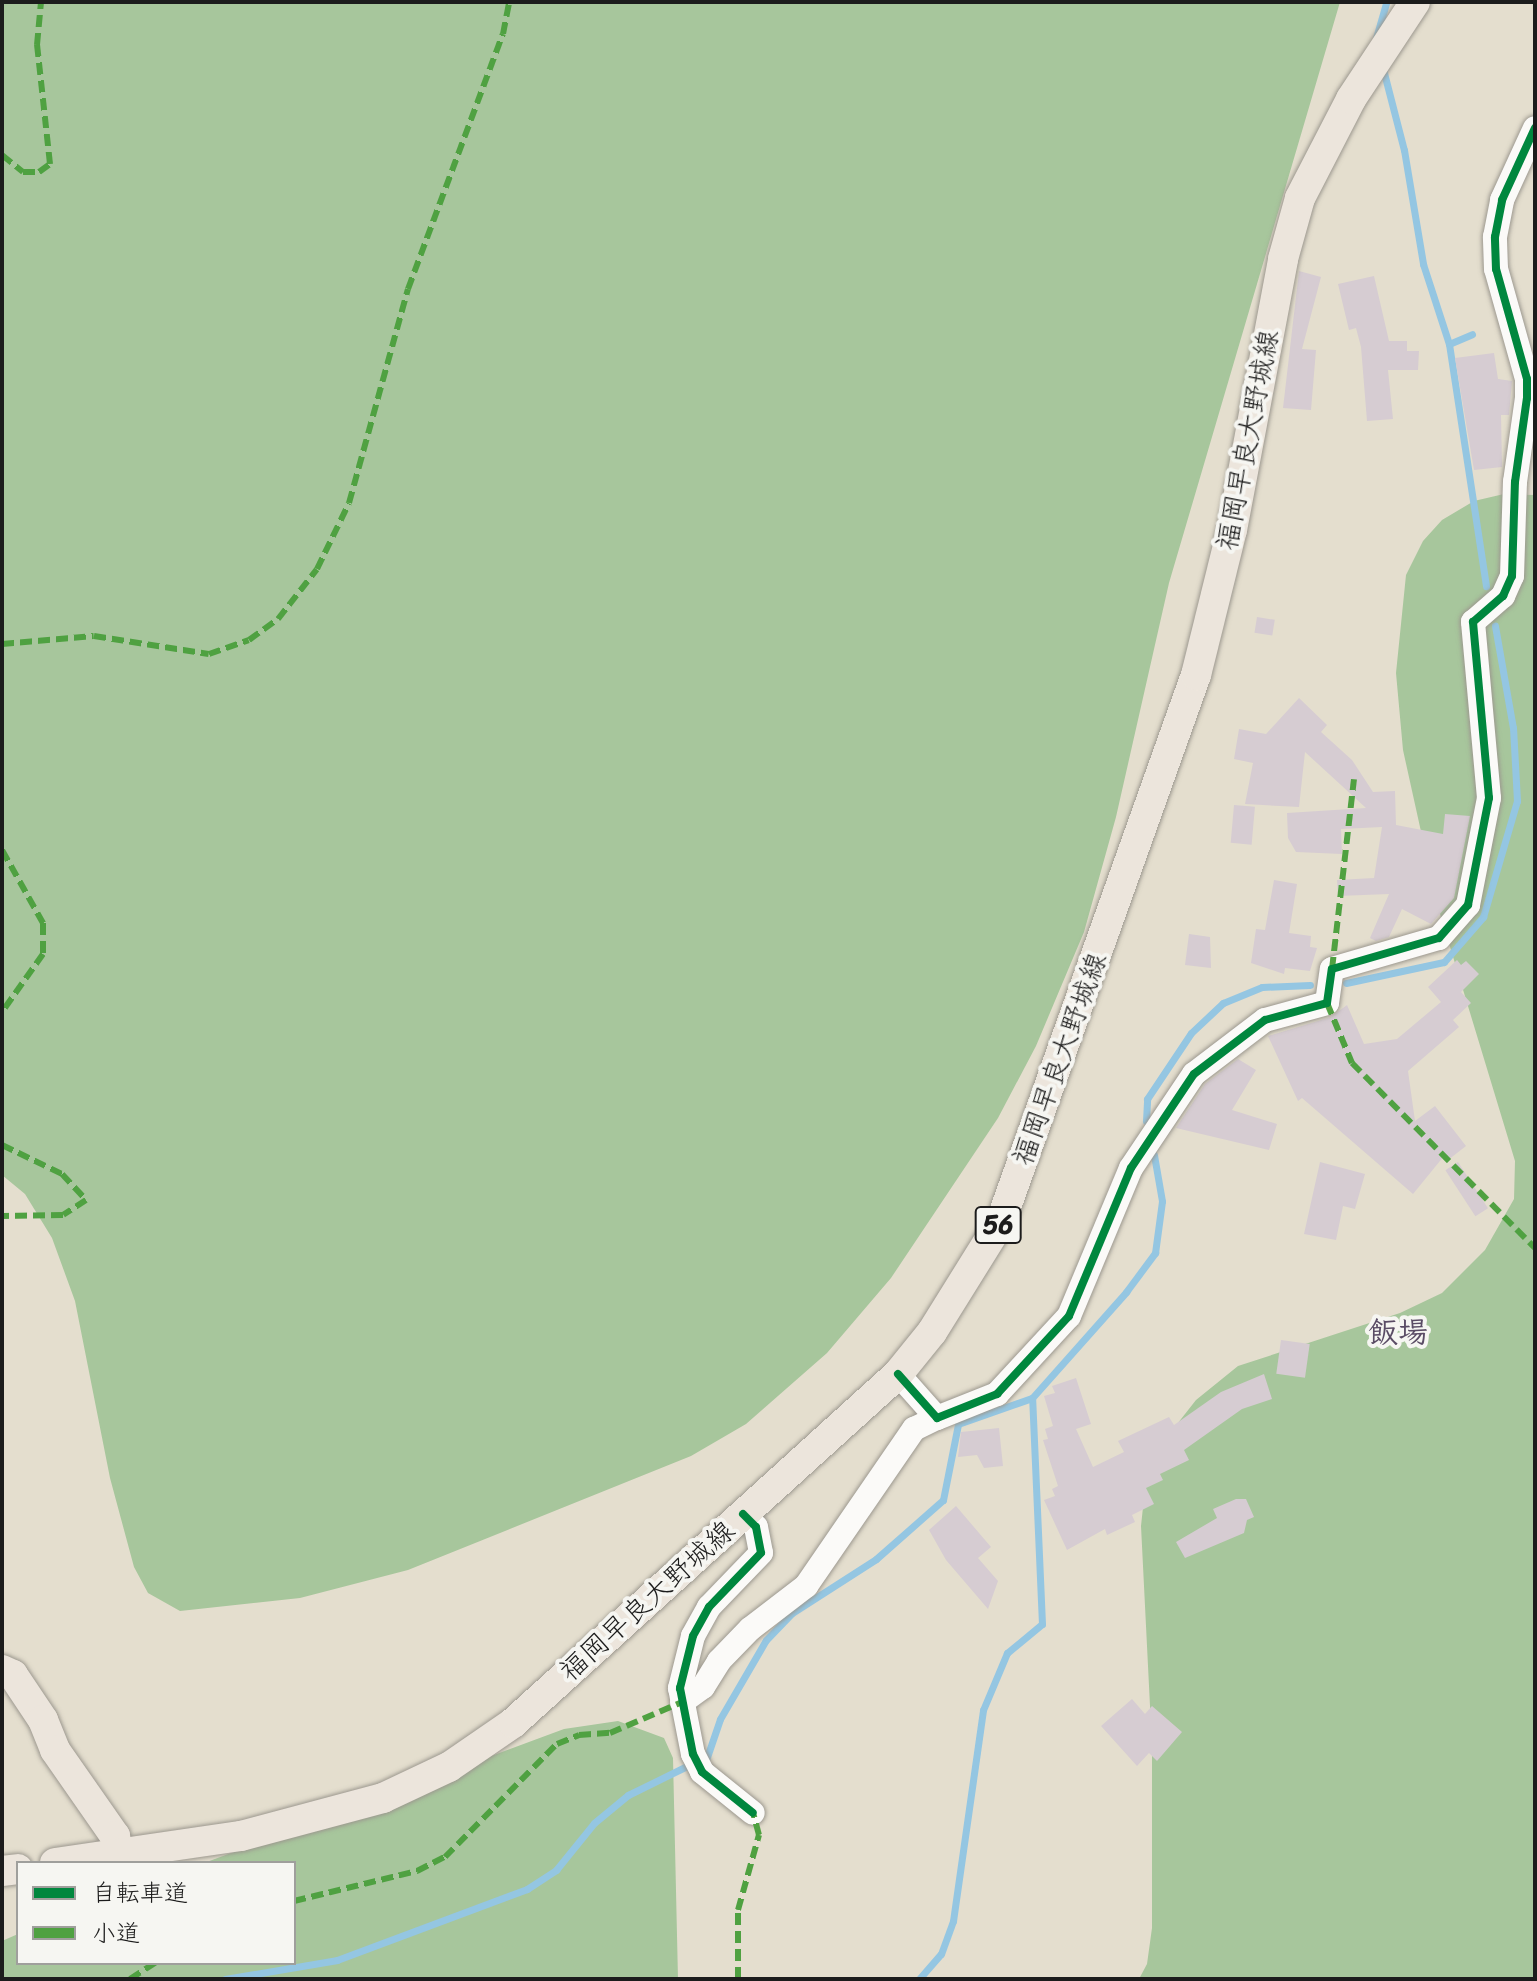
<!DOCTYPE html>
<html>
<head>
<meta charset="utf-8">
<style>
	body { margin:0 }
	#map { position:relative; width:1537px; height:1981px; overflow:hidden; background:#e4dece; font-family:Sriracha,"Klee One",sans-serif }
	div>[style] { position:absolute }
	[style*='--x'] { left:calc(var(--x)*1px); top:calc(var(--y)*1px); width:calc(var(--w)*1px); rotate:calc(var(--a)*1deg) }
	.forest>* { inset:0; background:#a7c69c }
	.stream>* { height:7px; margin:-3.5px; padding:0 3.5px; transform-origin:3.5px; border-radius:3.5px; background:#94c6e2 }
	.building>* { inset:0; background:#d6ccd2; transform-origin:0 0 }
	.roads { filter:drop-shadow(0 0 2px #9c988f) drop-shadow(0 0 2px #9c988f) }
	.minor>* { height:24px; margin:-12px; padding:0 12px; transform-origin:12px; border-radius:12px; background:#fbfaf8 }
	.major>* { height:30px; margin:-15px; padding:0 15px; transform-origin:15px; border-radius:15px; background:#ece5dc }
	.quiet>* { height:6px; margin-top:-3px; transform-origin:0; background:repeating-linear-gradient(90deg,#4fa141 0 12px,transparent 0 18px) }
	.cycleway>* { height:8px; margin:-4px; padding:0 4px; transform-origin:4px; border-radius:4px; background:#00873e }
	span { translate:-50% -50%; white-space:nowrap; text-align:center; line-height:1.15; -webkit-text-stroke:8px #f6f6f2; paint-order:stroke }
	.shield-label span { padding:2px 6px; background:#f6f6f2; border:2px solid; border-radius:6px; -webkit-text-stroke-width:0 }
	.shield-label { font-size:26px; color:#1c1c1c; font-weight:700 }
	.street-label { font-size:28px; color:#1c1c1c }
	.neighbourhood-label { font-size:30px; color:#5a4c65; font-weight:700 }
	.frame { position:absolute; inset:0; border:4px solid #1c1c1c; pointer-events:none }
	.legend { position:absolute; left:16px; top:1861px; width:280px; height:104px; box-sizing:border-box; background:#f6f6f2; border:2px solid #9f9f9c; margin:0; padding:10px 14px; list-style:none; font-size:24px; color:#1c1c1c }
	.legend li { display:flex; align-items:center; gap:16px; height:40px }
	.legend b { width:40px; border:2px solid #9f9f9c }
</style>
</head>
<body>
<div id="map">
	<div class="forest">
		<i style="clip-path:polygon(2px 2px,1340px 2px,1169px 583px,1116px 817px,1084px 932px,1036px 1046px,998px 1118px,891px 1278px,827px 1353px,746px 1424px,691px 1456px,408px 1570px,300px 1598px,180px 1611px,148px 1593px,134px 1567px,110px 1478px,75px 1301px,52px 1238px,25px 1194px,2px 1175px)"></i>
		<i style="clip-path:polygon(1504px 494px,1535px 495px,1535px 1979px,1139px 1979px,1147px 1964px,1152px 1928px,1152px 1746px,1141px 1526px,1146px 1479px,1163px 1442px,1196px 1400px,1238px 1366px,1400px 1313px,1442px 1293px,1485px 1250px,1514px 1199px,1515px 1161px,1437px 904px,1403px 750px,1396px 673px,1406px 575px,1423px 541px,1442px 520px,1474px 501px)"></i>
		<i style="clip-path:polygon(618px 1721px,664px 1738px,673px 1758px,678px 1979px,2px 1979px,2px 1941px,18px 1934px,18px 1963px,294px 1963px,294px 1863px,204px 1863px,564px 1729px)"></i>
	</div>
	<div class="stream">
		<i style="--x:1376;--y:38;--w:37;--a:-74"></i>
		<i style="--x:1383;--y:69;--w:84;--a:75.5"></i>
		<i style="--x:1404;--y:150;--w:116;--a:80.5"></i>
		<i style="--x:1423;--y:264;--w:84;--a:72"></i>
		<i style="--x:1449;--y:344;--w:245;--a:81.3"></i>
		<i style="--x:1449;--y:344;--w:25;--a:-23"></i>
		<i style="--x:1346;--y:983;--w:100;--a:-12.1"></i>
		<i style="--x:1444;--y:962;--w:60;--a:-49.1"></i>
		<i style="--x:1483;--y:917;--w:121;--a:-73.7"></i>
		<i style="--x:1517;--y:801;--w:73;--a:-93.1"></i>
		<i style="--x:1513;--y:728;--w:104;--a:-100"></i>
		<i style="--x:1146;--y:1121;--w:22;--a:-87"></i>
		<i style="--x:1147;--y:1099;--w:79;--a:-56.3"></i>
		<i style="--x:1191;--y:1033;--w:44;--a:-43.2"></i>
		<i style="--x:1223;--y:1003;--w:42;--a:-22.3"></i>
		<i style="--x:1262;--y:987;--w:48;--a:-2.4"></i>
		<i style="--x:706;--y:1760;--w:43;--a:-71.1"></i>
		<i style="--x:720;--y:1719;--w:91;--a:-59.8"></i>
		<i style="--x:766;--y:1640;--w:37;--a:-46"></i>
		<i style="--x:792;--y:1613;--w:100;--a:-32.7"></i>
		<i style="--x:876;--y:1559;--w:89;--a:-41.4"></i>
		<i style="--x:943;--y:1500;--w:77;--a:-78.8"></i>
		<i style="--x:958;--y:1424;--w:78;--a:-19.4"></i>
		<i style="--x:1032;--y:1398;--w:142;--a:-48.4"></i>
		<i style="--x:1126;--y:1292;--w:49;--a:-53.4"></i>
		<i style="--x:1155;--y:1253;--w:52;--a:-82.3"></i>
		<i style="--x:1162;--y:1201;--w:47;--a:-99.9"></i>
		<i style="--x:225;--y:1979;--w:114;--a:-9.6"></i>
		<i style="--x:337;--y:1960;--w:203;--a:-20.5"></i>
		<i style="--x:527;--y:1889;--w:35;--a:-33"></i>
		<i style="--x:556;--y:1870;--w:60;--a:-51"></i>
		<i style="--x:594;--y:1823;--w:44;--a:-39.5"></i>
		<i style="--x:628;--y:1795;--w:64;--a:-26.2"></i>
		<i style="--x:919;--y:1979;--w:33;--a:-49"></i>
		<i style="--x:941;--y:1954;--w:35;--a:-70"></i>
		<i style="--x:953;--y:1921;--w:213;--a:-81.9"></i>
		<i style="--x:983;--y:1710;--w:62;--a:-67.2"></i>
		<i style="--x:1007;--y:1653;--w:45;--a:-39.6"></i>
		<i style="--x:1042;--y:1624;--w:226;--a:-92.5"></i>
	</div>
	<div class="building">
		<i style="clip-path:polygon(1299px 271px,1321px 277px,1302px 349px,1316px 350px,1311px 410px,1283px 408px)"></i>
		<i style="clip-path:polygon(1374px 276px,1389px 341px,1407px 341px,1407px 351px,1419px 351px,1418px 370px,1388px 370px,1393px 419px,1367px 421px,1361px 347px,1356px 328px,1349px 330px,1338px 284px)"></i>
		<i style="clip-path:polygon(1494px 353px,1498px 379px,1512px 381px,1509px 415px,1501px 415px,1502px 467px,1474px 470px,1455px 358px)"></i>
		<i style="left:1257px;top:617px;width:18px;height:16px;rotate:9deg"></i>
		<i style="clip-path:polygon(1299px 698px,1327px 725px,1321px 732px,1352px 760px,1373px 792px,1395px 791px,1396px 825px,1443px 834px,1445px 814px,1470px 816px,1454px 898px,1431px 924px,1402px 909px,1389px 937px,1376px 941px,1370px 938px,1389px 894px,1338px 896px,1337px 880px,1374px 878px,1382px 827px,1341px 829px,1342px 854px,1296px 852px,1288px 838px,1287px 813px,1366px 808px,1305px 752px,1299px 807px,1245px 804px,1253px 763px,1234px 759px,1239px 729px,1266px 734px)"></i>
		<i style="left:1234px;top:805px;width:21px;height:38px;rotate:5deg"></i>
		<i style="clip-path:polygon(1274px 880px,1297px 884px,1289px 933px,1311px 936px,1310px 947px,1317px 948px,1310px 971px,1285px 968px,1284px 974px,1251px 963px,1256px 929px,1265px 930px)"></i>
		<i style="clip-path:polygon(1189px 934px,1210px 937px,1211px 968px,1185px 965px)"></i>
		<i style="clip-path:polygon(1457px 960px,1461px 965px,1466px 961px,1479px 974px,1461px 992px,1471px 1003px,1453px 1020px,1459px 1027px,1408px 1071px,1415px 1121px,1435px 1106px,1466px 1146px,1448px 1160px,1444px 1156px,1413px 1194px,1302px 1098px,1298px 1101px,1268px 1036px,1331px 1017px,1347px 1005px,1364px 1044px,1397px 1039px,1441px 1002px,1428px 987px)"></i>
		<i style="clip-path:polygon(1238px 1059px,1256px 1070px,1232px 1110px,1277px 1124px,1269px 1150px,1176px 1128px,1205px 1084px)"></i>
		<i style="clip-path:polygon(1320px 1162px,1365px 1174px,1355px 1209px,1343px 1206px,1336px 1240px,1304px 1234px)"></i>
		<i style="left:1458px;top:1162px;width:55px;height:15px;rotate:57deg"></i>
		<i style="left:1281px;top:1340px;width:29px;height:34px;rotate:8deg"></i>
		<i style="clip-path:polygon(1264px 1374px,1272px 1399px,1242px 1409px,1184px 1450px,1189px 1460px,1160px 1474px,1163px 1480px,1146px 1488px,1154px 1504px,1132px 1515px,1135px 1522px,1107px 1535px,1105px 1529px,1067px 1550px,1044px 1500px,1055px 1496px,1052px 1489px,1058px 1486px,1043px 1440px,1048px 1439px,1045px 1429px,1053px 1426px,1044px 1396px,1055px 1393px,1052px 1386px,1076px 1378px,1091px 1424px,1076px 1429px,1093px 1467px,1124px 1452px,1118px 1441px,1169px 1417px,1174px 1425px,1221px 1392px)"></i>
		<i style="clip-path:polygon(999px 1428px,1003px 1466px,984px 1468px,977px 1455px,958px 1457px,961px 1432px)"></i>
		<i style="clip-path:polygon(1236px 1499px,1246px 1499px,1254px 1517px,1247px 1520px,1244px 1533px,1185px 1558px,1176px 1542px,1217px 1518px,1213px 1509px)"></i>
		<i style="clip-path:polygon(956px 1506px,991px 1547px,978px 1558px,998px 1581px,988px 1609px,946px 1560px,929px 1530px)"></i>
		<i style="clip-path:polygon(1132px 1699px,1145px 1714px,1152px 1706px,1182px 1732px,1157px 1761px,1149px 1753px,1137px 1766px,1101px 1726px)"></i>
	</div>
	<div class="roads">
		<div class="minor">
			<i style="--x:898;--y:1374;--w:59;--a:48.4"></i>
			<i style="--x:937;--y:1418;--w:65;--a:-21.8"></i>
			<i style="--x:997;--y:1394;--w:106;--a:-47.3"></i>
			<i style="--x:1069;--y:1316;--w:160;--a:-67.3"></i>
			<i style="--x:1131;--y:1168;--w:113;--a:-56.2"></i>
			<i style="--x:1194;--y:1074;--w:89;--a:-37.3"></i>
			<i style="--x:1265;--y:1020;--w:64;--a:-15.3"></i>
			<i style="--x:1327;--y:1003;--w:34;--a:-82"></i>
			<i style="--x:1332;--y:969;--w:111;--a:-16.2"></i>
			<i style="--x:1439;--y:938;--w:44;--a:-48.7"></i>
			<i style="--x:1468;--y:905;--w:109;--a:-78.9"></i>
			<i style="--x:1489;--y:798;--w:177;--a:-95.2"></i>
			<i style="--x:1473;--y:622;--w:40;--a:-41"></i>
			<i style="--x:1503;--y:596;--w:22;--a:-66"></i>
			<i style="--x:1512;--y:576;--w:94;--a:-88.2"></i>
			<i style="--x:1515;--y:482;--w:85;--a:-81.9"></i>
			<i style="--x:1527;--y:398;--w:19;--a:-90"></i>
			<i style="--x:1527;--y:379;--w:114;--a:-105.7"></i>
			<i style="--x:1496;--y:269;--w:32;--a:-92"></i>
			<i style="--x:1495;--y:237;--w:38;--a:-79"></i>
			<i style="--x:1502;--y:200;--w:79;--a:-65.4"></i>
			<i style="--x:743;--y:1514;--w:18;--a:45"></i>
			<i style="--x:756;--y:1527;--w:26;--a:79"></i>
			<i style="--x:761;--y:1553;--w:75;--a:133.9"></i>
			<i style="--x:709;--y:1607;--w:33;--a:119"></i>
			<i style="--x:693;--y:1636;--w:54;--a:104"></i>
			<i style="--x:680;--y:1688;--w:67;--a:78.9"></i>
			<i style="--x:693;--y:1754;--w:20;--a:63"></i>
			<i style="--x:702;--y:1772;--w:65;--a:38.8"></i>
			<i style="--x:682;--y:1702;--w:26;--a:-36"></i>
			<i style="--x:703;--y:1687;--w:31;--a:-58"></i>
			<i style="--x:719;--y:1661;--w:45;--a:-45.9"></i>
			<i style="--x:750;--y:1629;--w:71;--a:-37.5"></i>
			<i style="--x:806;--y:1586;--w:191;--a:-55.5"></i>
			<i style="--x:914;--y:1429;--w:25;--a:-26"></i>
		</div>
		<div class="major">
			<i style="--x:2;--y:1670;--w:12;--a:24"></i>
			<i style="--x:13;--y:1675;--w:54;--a:56.3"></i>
			<i style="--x:43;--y:1720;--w:32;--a:68"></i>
			<i style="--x:55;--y:1750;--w:105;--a:55.1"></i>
			<i style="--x:115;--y:1836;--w:19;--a:81"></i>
			<i style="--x:55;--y:1863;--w:188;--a:-8.3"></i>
			<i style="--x:241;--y:1836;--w:147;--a:-15"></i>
			<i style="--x:383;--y:1798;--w:73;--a:-25.2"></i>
			<i style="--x:449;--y:1767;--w:78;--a:-34.5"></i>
			<i style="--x:513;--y:1723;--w:520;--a:-42.19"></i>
			<i style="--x:898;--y:1374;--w:54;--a:-51"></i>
			<i style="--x:932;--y:1332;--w:131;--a:-58.1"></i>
			<i style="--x:1001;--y:1221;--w:580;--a:-70.35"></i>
			<i style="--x:1196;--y:675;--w:149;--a:-76.1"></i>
			<i style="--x:1232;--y:530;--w:276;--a:-79.3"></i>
			<i style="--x:1283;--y:259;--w:63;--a:-74.4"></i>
			<i style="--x:1300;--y:198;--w:111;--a:-62.7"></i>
			<i style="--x:1351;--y:99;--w:116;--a:-56.6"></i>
			<i style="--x:2;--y:1871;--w:16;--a:-7"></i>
		</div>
	</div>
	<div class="quiet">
		<i style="--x:2;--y:155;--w:27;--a:39"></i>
		<i style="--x:23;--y:172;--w:16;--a:0"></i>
		<i style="--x:39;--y:172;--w:14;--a:-36"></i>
		<i style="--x:50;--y:164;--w:120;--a:-96.2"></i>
		<i style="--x:37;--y:45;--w:43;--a:-84.7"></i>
		<i style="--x:2;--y:644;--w:92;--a:-5"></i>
		<i style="--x:94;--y:636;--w:116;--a:8.9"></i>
		<i style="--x:209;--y:654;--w:42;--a:-19.3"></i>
		<i style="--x:249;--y:640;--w:36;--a:-36"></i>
		<i style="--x:278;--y:619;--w:63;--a:-52"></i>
		<i style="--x:317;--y:569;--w:73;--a:-64.1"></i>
		<i style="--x:349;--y:503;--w:222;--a:-74.6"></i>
		<i style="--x:408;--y:289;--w:272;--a:-69.6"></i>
		<i style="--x:503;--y:34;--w:33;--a:-79"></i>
		<i style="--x:2;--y:850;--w:84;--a:60.7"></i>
		<i style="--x:43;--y:923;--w:31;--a:90"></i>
		<i style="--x:43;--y:954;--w:71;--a:125.3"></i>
		<i style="--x:1332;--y:969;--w:191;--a:-83.4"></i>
		<i style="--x:1327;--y:1003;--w:65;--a:67.4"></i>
		<i style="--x:1352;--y:1063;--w:260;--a:45.3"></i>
		<i style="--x:2;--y:1145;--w:67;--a:25.8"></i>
		<i style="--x:62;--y:1174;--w:35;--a:47"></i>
		<i style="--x:86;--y:1200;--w:27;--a:147"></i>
		<i style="--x:63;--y:1215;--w:61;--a:179.1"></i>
		<i style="--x:294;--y:1901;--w:127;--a:-13.7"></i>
		<i style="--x:417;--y:1871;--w:31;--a:-27"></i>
		<i style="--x:445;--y:1857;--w:159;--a:-45.3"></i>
		<i style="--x:557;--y:1744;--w:24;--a:-22"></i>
		<i style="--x:579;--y:1735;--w:31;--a:-4"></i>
		<i style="--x:610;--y:1733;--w:78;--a:-23.3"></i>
		<i style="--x:130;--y:1979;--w:30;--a:-33"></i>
		<i style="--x:738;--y:1979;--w:69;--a:-90"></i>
		<i style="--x:738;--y:1910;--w:78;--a:-74.4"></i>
		<i style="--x:759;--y:1835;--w:23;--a:-105"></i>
	</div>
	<div class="cycleway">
		<i style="--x:898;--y:1374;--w:59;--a:48.4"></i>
		<i style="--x:937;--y:1418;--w:65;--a:-21.8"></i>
		<i style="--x:997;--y:1394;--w:106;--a:-47.3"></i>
		<i style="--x:1069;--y:1316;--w:160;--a:-67.3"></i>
		<i style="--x:1131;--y:1168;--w:113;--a:-56.2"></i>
		<i style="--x:1194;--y:1074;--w:89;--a:-37.3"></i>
		<i style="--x:1265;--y:1020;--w:64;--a:-15.3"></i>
		<i style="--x:1327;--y:1003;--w:34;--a:-82"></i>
		<i style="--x:1332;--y:969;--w:111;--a:-16.2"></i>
		<i style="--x:1439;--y:938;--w:44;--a:-48.7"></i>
		<i style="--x:1468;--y:905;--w:109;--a:-78.9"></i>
		<i style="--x:1489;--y:798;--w:177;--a:-95.2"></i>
		<i style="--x:1473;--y:622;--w:40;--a:-41"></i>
		<i style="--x:1503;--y:596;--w:22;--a:-66"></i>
		<i style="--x:1512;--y:576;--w:94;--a:-88.2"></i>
		<i style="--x:1515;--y:482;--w:85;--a:-81.9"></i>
		<i style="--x:1527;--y:398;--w:19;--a:-90"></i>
		<i style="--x:1527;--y:379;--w:114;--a:-105.7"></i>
		<i style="--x:1496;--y:269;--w:32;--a:-92"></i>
		<i style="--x:1495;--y:237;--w:38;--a:-79"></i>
		<i style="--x:1502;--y:200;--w:79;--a:-65.4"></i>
		<i style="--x:743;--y:1514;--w:18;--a:45"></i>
		<i style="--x:756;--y:1527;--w:26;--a:79"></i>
		<i style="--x:761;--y:1553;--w:75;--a:133.9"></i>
		<i style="--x:709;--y:1607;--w:33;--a:119"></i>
		<i style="--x:693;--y:1636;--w:54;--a:104"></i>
		<i style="--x:680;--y:1688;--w:67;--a:78.9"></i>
		<i style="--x:693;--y:1754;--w:20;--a:63"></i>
		<i style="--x:702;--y:1772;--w:65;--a:38.8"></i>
	</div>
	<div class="shield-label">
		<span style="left:998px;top:1225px">56</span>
	</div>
	<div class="street-label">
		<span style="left:1248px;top:440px;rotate:-79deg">福岡早良大野城線</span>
		<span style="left:1060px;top:1059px;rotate:-70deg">福岡早良大野城線</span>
		<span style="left:647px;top:1601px;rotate:-42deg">福岡早良大野城線</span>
	</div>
	<div class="neighbourhood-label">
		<span style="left:1398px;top:1332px">飯場</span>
	</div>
	<div class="frame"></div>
	<ul class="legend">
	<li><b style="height:10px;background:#00873e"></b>自転車道</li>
	<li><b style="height:10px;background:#4fa141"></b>小道</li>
	</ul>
</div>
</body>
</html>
